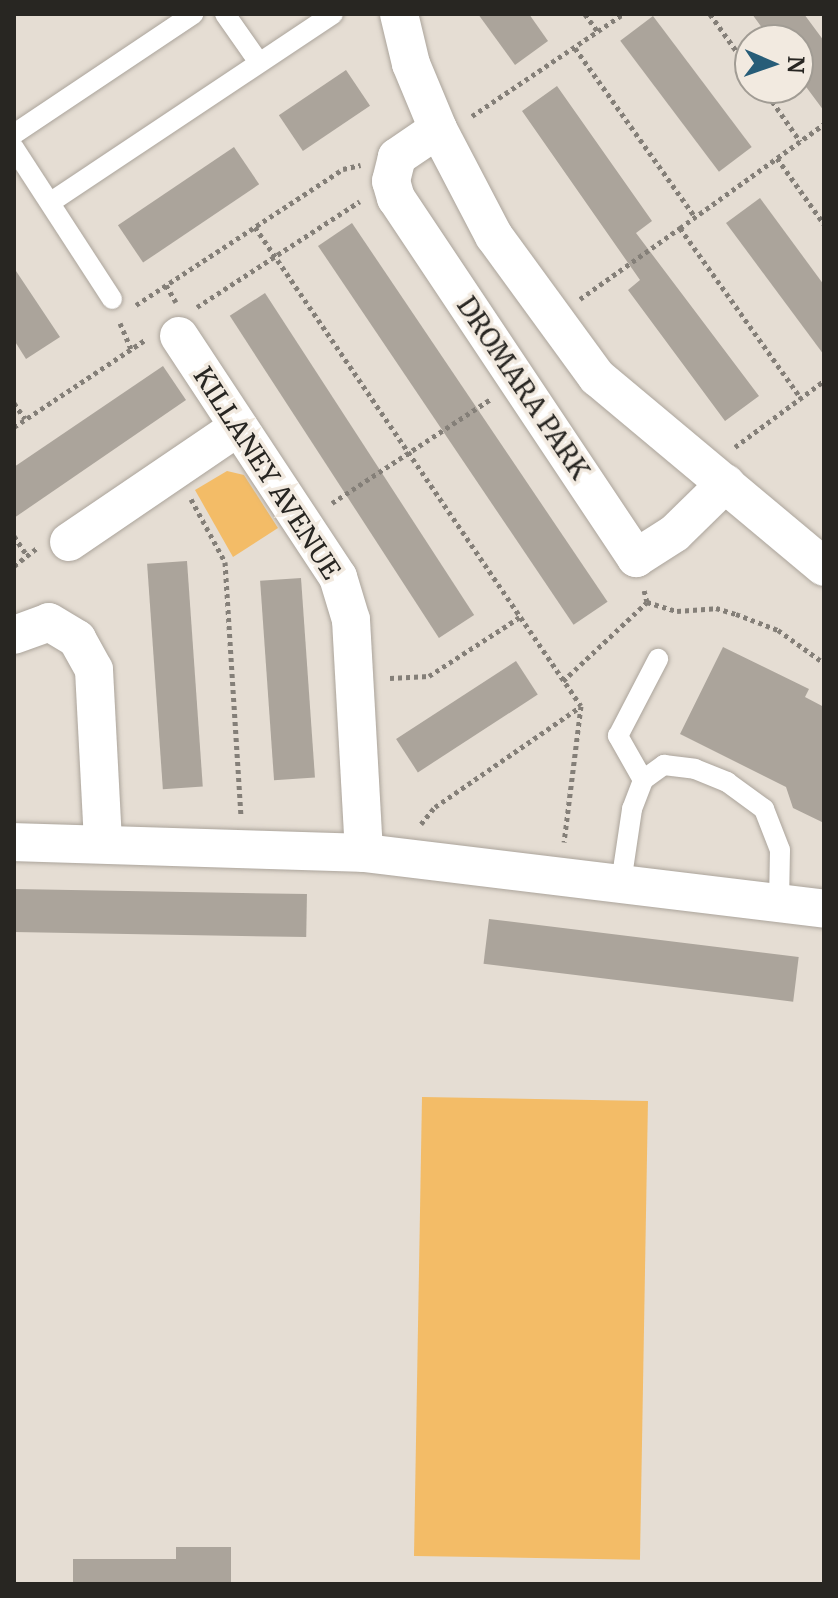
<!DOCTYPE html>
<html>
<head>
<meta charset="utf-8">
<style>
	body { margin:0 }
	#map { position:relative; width:838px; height:1598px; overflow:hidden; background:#e5ddd3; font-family:Merriweather,serif }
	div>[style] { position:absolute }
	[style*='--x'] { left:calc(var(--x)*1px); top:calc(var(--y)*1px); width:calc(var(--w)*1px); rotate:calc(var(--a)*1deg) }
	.green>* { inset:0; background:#f3bc67; transform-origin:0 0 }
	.building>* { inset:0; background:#aba49b; transform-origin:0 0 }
	.path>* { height:5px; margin-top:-2.5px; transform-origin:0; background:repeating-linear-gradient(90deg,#847f78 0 4px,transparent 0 8px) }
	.roads { filter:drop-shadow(0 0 2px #aba49b) drop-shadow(0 0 2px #aba49b) }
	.lane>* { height:20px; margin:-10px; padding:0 10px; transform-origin:10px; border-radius:10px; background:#fff }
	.street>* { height:38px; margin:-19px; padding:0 19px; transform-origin:19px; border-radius:19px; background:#fff }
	span { translate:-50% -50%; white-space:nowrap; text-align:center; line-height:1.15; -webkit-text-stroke:7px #f2eae0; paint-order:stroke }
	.street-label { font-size:26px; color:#282622 }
	.frame { position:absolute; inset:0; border:16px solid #282622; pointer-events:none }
	.north { position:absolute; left:734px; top:24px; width:80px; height:80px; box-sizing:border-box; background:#f2eae0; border:2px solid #a19c94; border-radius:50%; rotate:92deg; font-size:22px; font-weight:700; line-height:32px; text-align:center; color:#282622 }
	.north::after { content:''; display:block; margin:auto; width:28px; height:36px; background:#275d78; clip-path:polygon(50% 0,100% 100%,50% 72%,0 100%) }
</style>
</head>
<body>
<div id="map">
	<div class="green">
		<i style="clip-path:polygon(227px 471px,244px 475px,278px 528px,233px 557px,195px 490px)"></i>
		<i style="left:422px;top:1097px;width:226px;height:459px;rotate:1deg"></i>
	</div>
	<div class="building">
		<i style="clip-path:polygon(478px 14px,529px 14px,548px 41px,515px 65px)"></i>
		<i style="clip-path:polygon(752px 14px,804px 14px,824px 41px,824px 111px,798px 76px,798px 40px,771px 40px)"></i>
		<i style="left:653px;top:16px;width:164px;height:41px;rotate:53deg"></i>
		<i style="left:346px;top:70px;width:43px;height:81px;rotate:56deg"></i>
		<i style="clip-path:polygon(557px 86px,652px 221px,636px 233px,759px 396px,725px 421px,628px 290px,640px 280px,522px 111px)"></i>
		<i style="left:234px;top:147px;width:45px;height:140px;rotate:56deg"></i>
		<i style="clip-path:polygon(760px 198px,824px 285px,824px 355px,726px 223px)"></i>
		<i style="left:352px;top:223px;width:457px;height:41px;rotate:56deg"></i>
		<i style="clip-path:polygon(14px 268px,60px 337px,26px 359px,14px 340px)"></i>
		<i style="left:265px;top:293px;width:384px;height:42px;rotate:57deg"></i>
		<i style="clip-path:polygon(163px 366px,186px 400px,14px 518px,14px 467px)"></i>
		<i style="left:187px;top:561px;width:226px;height:40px;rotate:86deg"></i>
		<i style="left:301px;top:578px;width:200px;height:41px;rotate:86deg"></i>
		<i style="clip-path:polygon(723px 647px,809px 689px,805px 697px,824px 707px,824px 823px,793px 808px,786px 787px,680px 734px)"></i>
		<i style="left:516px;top:661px;width:40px;height:143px;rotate:57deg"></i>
		<i style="left:14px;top:889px;width:293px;height:43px;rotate:1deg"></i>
		<i style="left:489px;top:919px;width:312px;height:45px;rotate:7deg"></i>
		<i style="clip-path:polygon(176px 1547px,231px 1547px,231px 1584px,73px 1584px,73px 1559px,176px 1559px)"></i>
	</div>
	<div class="path">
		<i style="--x:585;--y:14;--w:22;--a:54"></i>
		<i style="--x:710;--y:14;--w:69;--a:54.5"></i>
		<i style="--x:575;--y:48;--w:207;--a:54.6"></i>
		<i style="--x:763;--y:88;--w:65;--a:55.1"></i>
		<i style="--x:472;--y:116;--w:182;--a:-34"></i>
		<i style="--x:777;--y:158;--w:81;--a:54.5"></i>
		<i style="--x:255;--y:227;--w:579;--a:55.76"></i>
		<i style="--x:581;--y:706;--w:137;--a:97.1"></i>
		<i style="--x:680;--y:228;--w:178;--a:-35.8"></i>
		<i style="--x:166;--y:285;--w:20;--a:60"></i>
		<i style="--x:580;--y:299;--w:123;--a:-35.4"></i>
		<i style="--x:680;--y:228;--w:209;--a:54.6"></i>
		<i style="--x:136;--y:305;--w:248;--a:-33.3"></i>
		<i style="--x:343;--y:169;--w:18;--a:-13"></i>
		<i style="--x:197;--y:307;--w:194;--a:-33"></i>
		<i style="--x:120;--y:323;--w:28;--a:67"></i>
		<i style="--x:14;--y:403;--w:19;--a:55"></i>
		<i style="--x:14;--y:427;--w:157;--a:-33.6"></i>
		<i style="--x:735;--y:447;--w:111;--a:-36.6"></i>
		<i style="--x:191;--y:499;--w:72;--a:61.6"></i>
		<i style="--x:225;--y:562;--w:255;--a:86.4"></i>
		<i style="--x:332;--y:503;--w:190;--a:-33.2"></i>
		<i style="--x:14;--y:536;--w:23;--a:56"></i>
		<i style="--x:14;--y:566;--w:29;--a:-38"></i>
		<i style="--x:647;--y:602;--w:31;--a:17"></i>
		<i style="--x:677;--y:611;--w:39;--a:-4"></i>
		<i style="--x:716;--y:608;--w:21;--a:17"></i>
		<i style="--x:736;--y:614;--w:45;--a:20.9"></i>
		<i style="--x:778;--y:630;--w:57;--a:35.7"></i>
		<i style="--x:390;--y:678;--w:39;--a:-3"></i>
		<i style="--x:429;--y:676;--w:108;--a:-33"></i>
		<i style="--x:563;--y:681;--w:115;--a:-43.2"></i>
		<i style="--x:647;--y:602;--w:12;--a:-104"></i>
		<i style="--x:421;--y:824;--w:22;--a:-51"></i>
		<i style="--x:435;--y:807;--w:176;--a:-34.6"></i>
	</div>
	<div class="roads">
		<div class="lane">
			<i style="--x:225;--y:14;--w:57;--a:54.9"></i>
			<i style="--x:14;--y:134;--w:216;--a:-33.8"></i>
			<i style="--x:14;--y:148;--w:180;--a:57"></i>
			<i style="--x:51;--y:202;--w:339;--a:-33.7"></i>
			<i style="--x:643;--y:780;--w:51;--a:-119.6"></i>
			<i style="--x:618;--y:736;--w:87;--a:-62.5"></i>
			<i style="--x:621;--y:883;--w:75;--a:-81.5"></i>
			<i style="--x:632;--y:809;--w:31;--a:-69"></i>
			<i style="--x:643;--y:780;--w:26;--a:-36"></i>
			<i style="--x:664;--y:765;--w:31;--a:7"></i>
			<i style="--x:695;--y:769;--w:35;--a:22"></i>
			<i style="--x:727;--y:782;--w:46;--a:36.1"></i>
			<i style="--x:764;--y:809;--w:44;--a:68.7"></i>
			<i style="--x:780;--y:850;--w:53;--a:91.1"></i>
		</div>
		<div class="street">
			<i style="--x:399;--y:14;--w:51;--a:76.5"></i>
			<i style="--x:411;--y:64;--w:70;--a:67.4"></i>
			<i style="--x:438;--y:129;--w:121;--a:62.4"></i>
			<i style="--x:494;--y:236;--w:175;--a:53.9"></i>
			<i style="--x:597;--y:377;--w:296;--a:39.9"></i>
			<i style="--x:438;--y:129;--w:50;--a:145.7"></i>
			<i style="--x:397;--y:157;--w:25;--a:104"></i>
			<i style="--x:391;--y:181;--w:18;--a:74"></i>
			<i style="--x:396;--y:198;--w:433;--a:56.3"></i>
			<i style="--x:636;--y:558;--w:46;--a:-32.7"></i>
			<i style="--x:675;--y:533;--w:71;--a:-44.4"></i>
			<i style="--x:179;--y:336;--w:289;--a:56.6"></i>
			<i style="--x:338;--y:577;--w:45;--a:73.2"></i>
			<i style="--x:351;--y:620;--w:233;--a:86.8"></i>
			<i style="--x:69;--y:542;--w:203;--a:-34.2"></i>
			<i style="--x:14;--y:635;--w:37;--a:-20"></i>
			<i style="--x:49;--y:622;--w:33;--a:31"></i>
			<i style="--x:77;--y:639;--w:35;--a:61"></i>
			<i style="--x:94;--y:670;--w:174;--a:87"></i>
			<i style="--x:14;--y:842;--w:350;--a:1.8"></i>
			<i style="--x:364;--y:853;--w:463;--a:6.9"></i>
		</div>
	</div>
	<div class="street-label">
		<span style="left:523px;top:388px;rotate:56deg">DROMARA PARK</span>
		<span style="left:267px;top:473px;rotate:57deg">KILLANEY AVENUE</span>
	</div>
	<div class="frame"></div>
	<div class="north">N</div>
</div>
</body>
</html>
